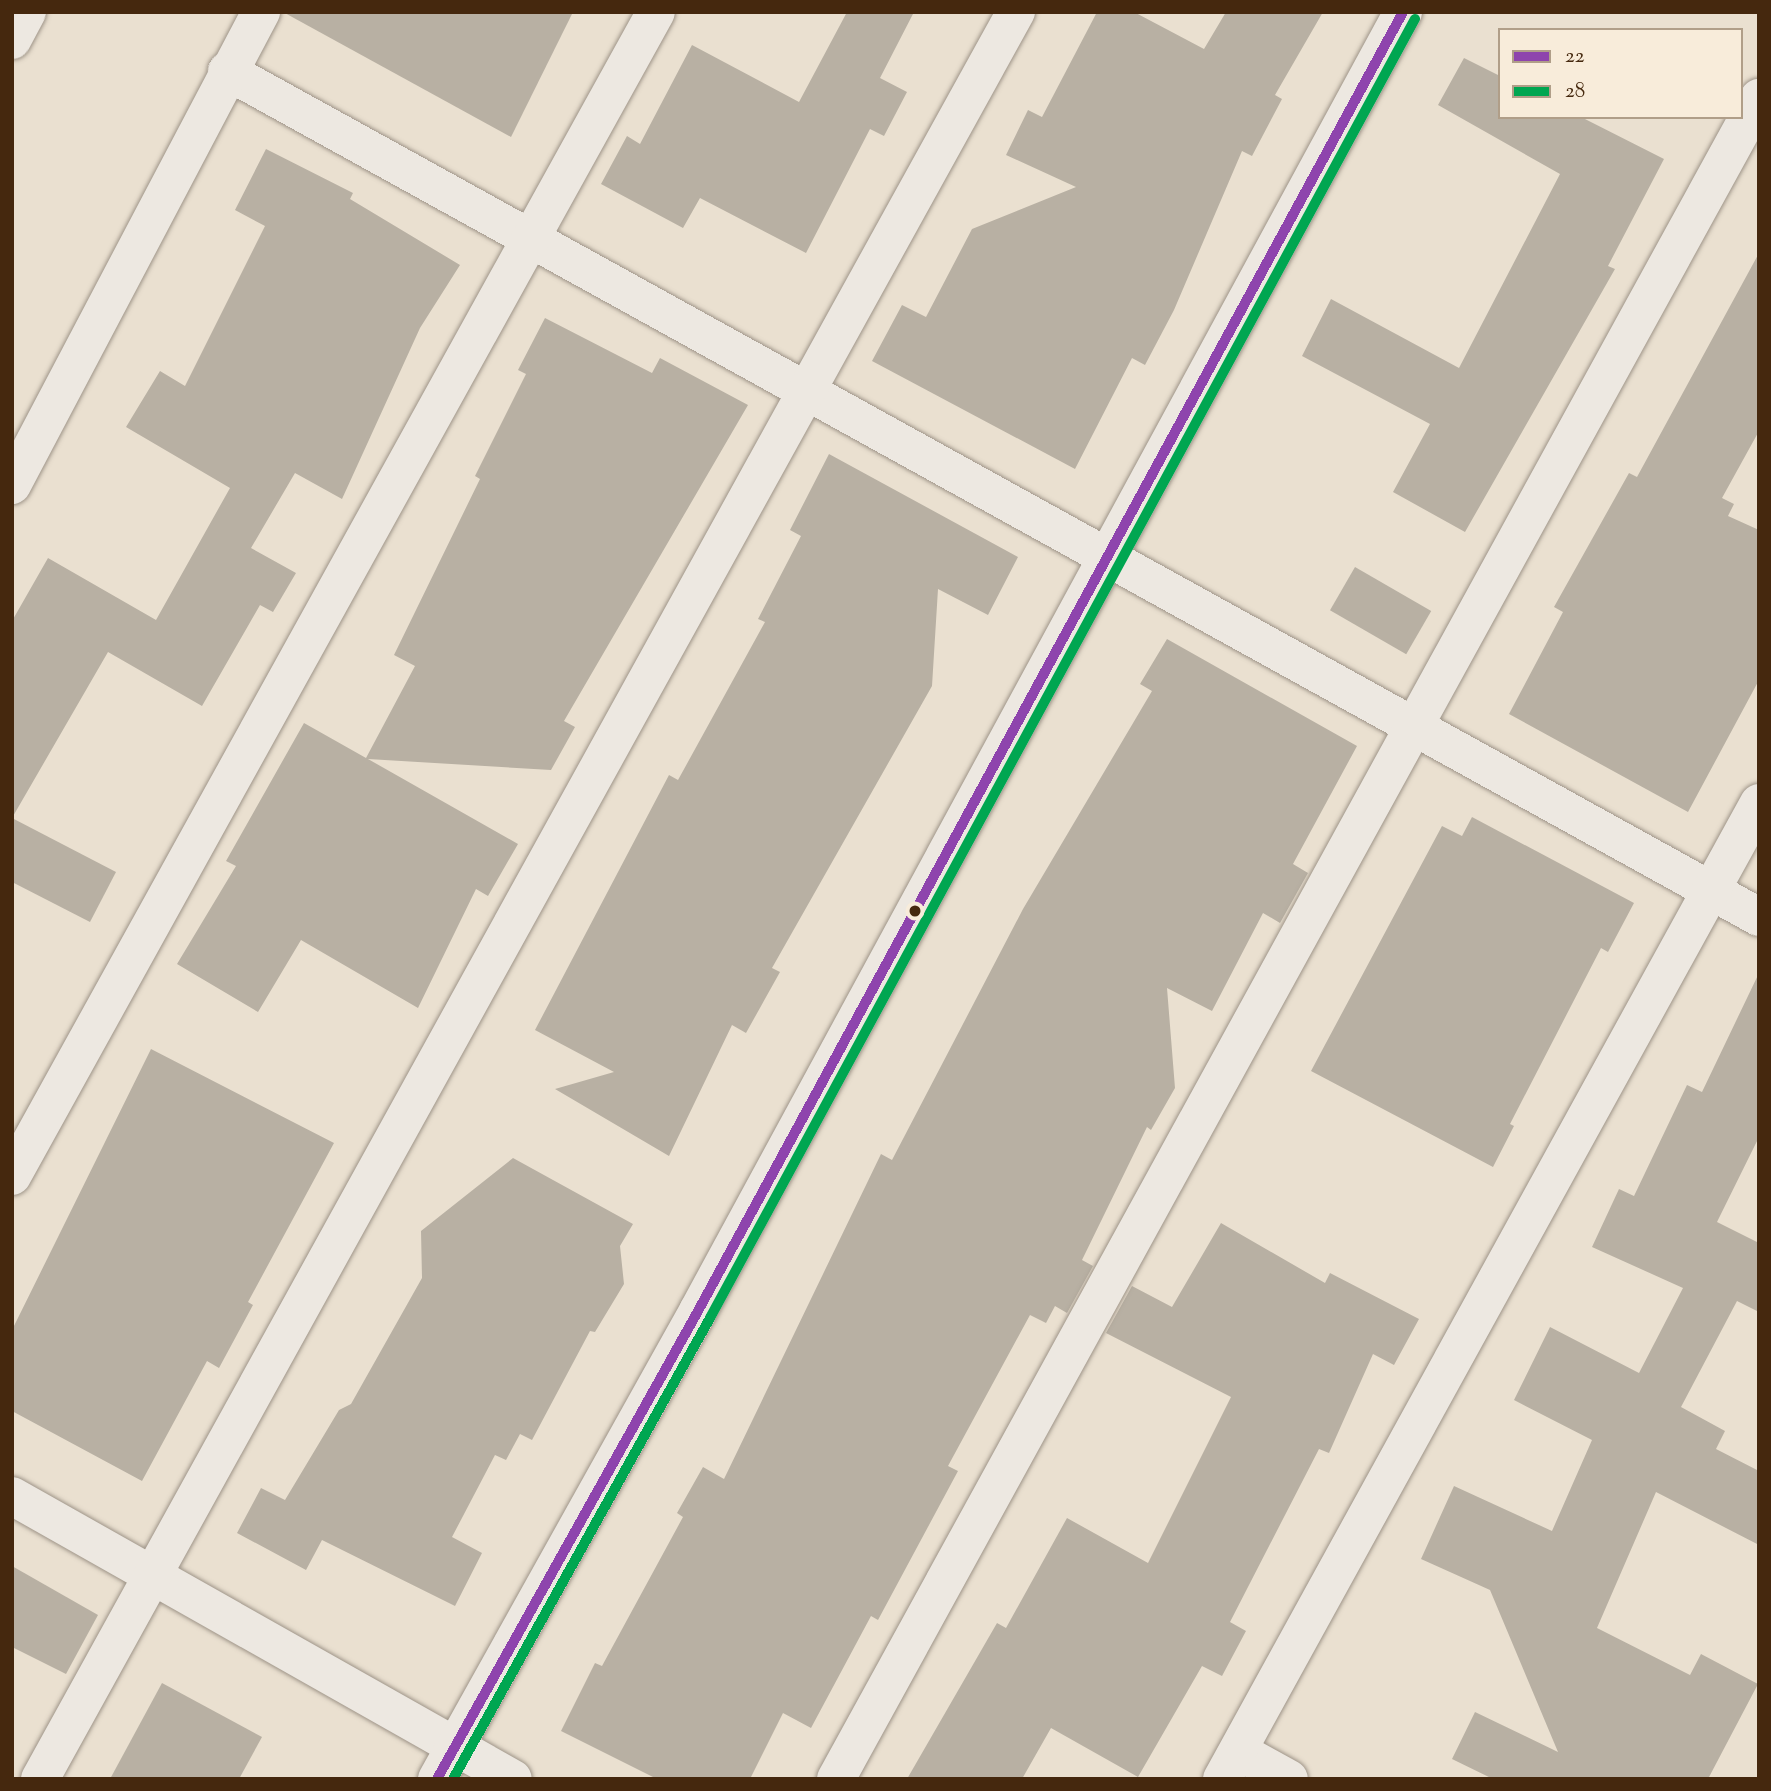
<!DOCTYPE html>
<html>
<head>
<meta charset="utf-8">
<style>
	body { margin:0 }
	#map { position:relative; width:1771px; height:1791px; overflow:hidden; background:#eae0d0; font-family:"Sorts Mill Goudy",serif }
	div>[style] { position:absolute }
	[style*='--x'] { left:calc(var(--x)*1px); top:calc(var(--y)*1px); width:calc(var(--w)*1px); rotate:calc(var(--a)*1deg) }
	.building>* { inset:0; background:#b8b0a3; transform-origin:0 0 }
	.roads { filter:drop-shadow(0 0 2px #9e9488) drop-shadow(0 0 2px #9e9488) }
	.street>* { height:38px; margin:-19px; padding:0 19px; transform-origin:19px; border-radius:19px; background:#ede8e1 }
	.secondary>* { height:38px; margin:-19px; padding:0 19px; transform-origin:19px; border-radius:19px; background:#ede8e1 }
	.bus-1>* { height:10px; margin:-5px; padding:0 5px; transform-origin:5px; border-radius:5px; background:#8e44ad }
	.bus-2>* { height:10px; margin:-5px; padding:0 5px; transform-origin:5px; border-radius:5px; background:#00a651 }
	.dots>* { width:19px; height:19px; translate:-50% -50%; box-sizing:border-box; border:4px solid #f8ecda; border-radius:50% }
	span { translate:-50% -50%; white-space:nowrap; text-align:center; line-height:1.15; -webkit-text-stroke:6px #f8ecda; paint-order:stroke }
	.frame { position:absolute; inset:0; border:14px solid #45280e; pointer-events:none }
	.legend { position:absolute; left:1498px; top:28px; width:245px; height:91px; box-sizing:border-box; background:#f8ecda; border:2px solid #b09e88; margin:0; padding:9px 12px; list-style:none; font-size:21px; color:#45280e }
	.legend li { display:flex; align-items:center; gap:14px; height:35px }
	.legend b { width:35px; border:2px solid #b09e88 }
</style>
</head>
<body>
<div id="map">
	<div class="building">
		<i style="clip-path:polygon(283px 12px,573px 12px,511px 137px)"></i>
		<i style="clip-path:polygon(847px 12px,914px 12px,880px 78px,907px 92px,884px 136px,870px 129px,806px 253px,700px 198px,683px 228px,601px 184px,627px 136px,640px 144px,692px 45px,799px 102px)"></i>
		<i style="clip-path:polygon(1097px 12px,1134px 12px,1204px 49px,1226px 12px,1323px 12px,1275px 95px,1282px 99px,1252px 156px,1242px 151px,1174px 310px,1145px 365px,1132px 358px,1075px 469px,872px 361px,902px 305px,926px 317px,972px 229px,1076px 187px,1006px 155px,1028px 110px,1042px 117px)"></i>
		<i style="clip-path:polygon(1464px 58px,1500px 76px,1500px 117px,1581px 117px,1664px 159px,1608px 266px,1615px 269px,1465px 532px,1393px 492px,1430px 424px,1302px 356px,1331px 299px,1459px 368px,1560px 174px,1438px 105px)"></i>
		<i style="clip-path:polygon(266px 149px,353px 193px,350px 199px,460px 265px,420px 328px,342px 499px,295px 473px,251px 548px,296px 573px,273px 612px,260px 605px,202px 706px,108px 652px,12px 818px,12px 621px,48px 558px,156px 620px,230px 488px,126px 427px,160px 371px,185px 386px,265px 226px,235px 210px)"></i>
		<i style="clip-path:polygon(1759px 253px,1759px 431px,1722px 498px,1734px 504px,1728px 516px,1759px 530px,1759px 680px,1688px 812px,1509px 714px,1563px 612px,1554px 607px,1629px 473px,1637px 477px)"></i>
		<i style="clip-path:polygon(545px 318px,652px 373px,660px 358px,748px 405px,564px 721px,575px 727px,551px 770px,368px 759px,518px 844px,488px 896px,476px 889px,418px 1008px,301px 940px,258px 1012px,177px 964px,236px 866px,226px 861px,304px 723px,366px 758px,415px 666px,394px 655px,480px 479px,475px 476px,526px 374px,518px 370px)"></i>
		<i style="clip-path:polygon(829px 454px,1018px 557px,988px 615px,938px 589px,932px 686px,772px 968px,780px 972px,746px 1033px,732px 1025px,669px 1156px,555px 1089px,614px 1072px,535px 1030px,669px 775px,678px 780px,765px 622px,758px 619px,801px 536px,790px 530px)"></i>
		<i style="left:1355px;top:567px;width:88px;height:50px;rotate:30deg"></i>
		<i style="clip-path:polygon(1167px 639px,1357px 746px,1293px 864px,1308px 873px,1280px 923px,1263px 913px,1212px 1011px,1167px 988px,1175px 1088px,1151px 1130px,1147px 1127px,1082px 1260px,1093px 1266px,1067px 1313px,1055px 1306px,1046px 1323px,1030px 1315px,948px 1466px,958px 1471px,878px 1620px,871px 1616px,811px 1728px,783px 1713px,750px 1779px,657px 1779px,561px 1731px,595px 1663px,602px 1666px,683px 1517px,677px 1513px,703px 1467px,724px 1479px,881px 1154px,892px 1160px,1023px 909px,1152px 691px,1140px 684px)"></i>
		<i style="clip-path:polygon(1472px 817px,1634px 903px,1608px 952px,1601px 948px,1510px 1124px,1514px 1126px,1493px 1167px,1311px 1071px,1442px 826px,1462px 836px)"></i>
		<i style="clip-path:polygon(12px 818px,116px 872px,90px 922px,12px 882px)"></i>
		<i style="clip-path:polygon(1759px 973px,1759px 1137px,1717px 1222px,1759px 1243px,1759px 1312px,1737px 1301px,1681px 1407px,1725px 1431px,1716px 1449px,1759px 1471px,1759px 1545px,1656px 1492px,1597px 1628px,1690px 1675px,1701px 1654px,1758px 1684px,1708px 1779px,1493px 1779px,1452px 1759px,1475px 1712px,1558px 1752px,1490px 1590px,1421px 1559px,1454px 1486px,1552px 1531px,1592px 1440px,1514px 1400px,1550px 1327px,1639px 1373px,1683px 1288px,1592px 1247px,1619px 1189px,1634px 1196px,1687px 1085px,1702px 1092px)"></i>
		<i style="clip-path:polygon(151px 1049px,334px 1143px,248px 1302px,253px 1305px,219px 1368px,207px 1361px,142px 1481px,12px 1411px,12px 1330px)"></i>
		<i style="clip-path:polygon(513px 1158px,633px 1224px,620px 1246px,624px 1284px,595px 1332px,590px 1331px,532px 1440px,520px 1434px,506px 1460px,495px 1455px,452px 1537px,482px 1553px,455px 1606px,322px 1540px,306px 1570px,237px 1533px,261px 1488px,285px 1500px,339px 1410px,351px 1404px,422px 1278px,421px 1231px)"></i>
		<i style="clip-path:polygon(1221px 1223px,1325px 1283px,1330px 1273px,1419px 1319px,1394px 1365px,1373px 1354px,1329px 1453px,1319px 1449px,1230px 1622px,1246px 1631px,1222px 1676px,1202px 1666px,1138px 1777px,1051px 1728px,1022px 1779px,907px 1779px,997px 1623px,1006px 1628px,1067px 1518px,1148px 1563px,1231px 1397px,1106px 1333px,1132px 1286px,1172px 1307px)"></i>
		<i style="clip-path:polygon(12px 1566px,98px 1615px,66px 1674px,12px 1647px)"></i>
		<i style="clip-path:polygon(162px 1683px,262px 1737px,239px 1779px,110px 1779px)"></i>
	</div>
	<div class="roads">
		<div class="street">
			<i style="--x:12;--y:40;--w:32;--a:-62"></i>
			<i style="--x:227;--y:71;--w:1750;--a:28.91"></i>
			<i style="--x:12;--y:485;--w:535;--a:-62.24"></i>
			<i style="--x:12;--y:1176;--w:1330;--a:-61.05"></i>
			<i style="--x:12;--y:1496;--w:575;--a:29.46"></i>
			<i style="--x:1238;--y:1751;--w:58;--a:28.8"></i>
			<i style="--x:40;--y:1779;--w:2019;--a:-61.09"></i>
			<i style="--x:836;--y:1779;--w:1918;--a:-61.23"></i>
			<i style="--x:1222;--y:1779;--w:1114;--a:-61.18"></i>
		</div>
		<div class="secondary">
			<i style="--x:437;--y:1779;--w:536;--a:-60.85"></i>
			<i style="--x:698;--y:1311;--w:1478;--a:-61.51"></i>
		</div>
	</div>
	<div class="bus-1">
		<i style="--x:437;--y:1779;--w:536;--a:-60.85"></i>
		<i style="--x:698;--y:1311;--w:1478;--a:-61.51"></i>
	</div>
	<div class="bus-2">
		<i style="--x:453;--y:1779;--w:528;--a:-60.86"></i>
		<i style="--x:710;--y:1318;--w:1478;--a:-61.51"></i>
	</div>
	<div class="dots">
		<i style="left:915px;top:911px;background:#45280e"></i>
	</div>
	<div class="frame"></div>
	<ul class="legend">
	<li><b style="height:9px;background:#8e44ad"></b>22</li>
	<li><b style="height:9px;background:#00a651"></b>28</li>
	</ul>
</div>
</body>
</html>
